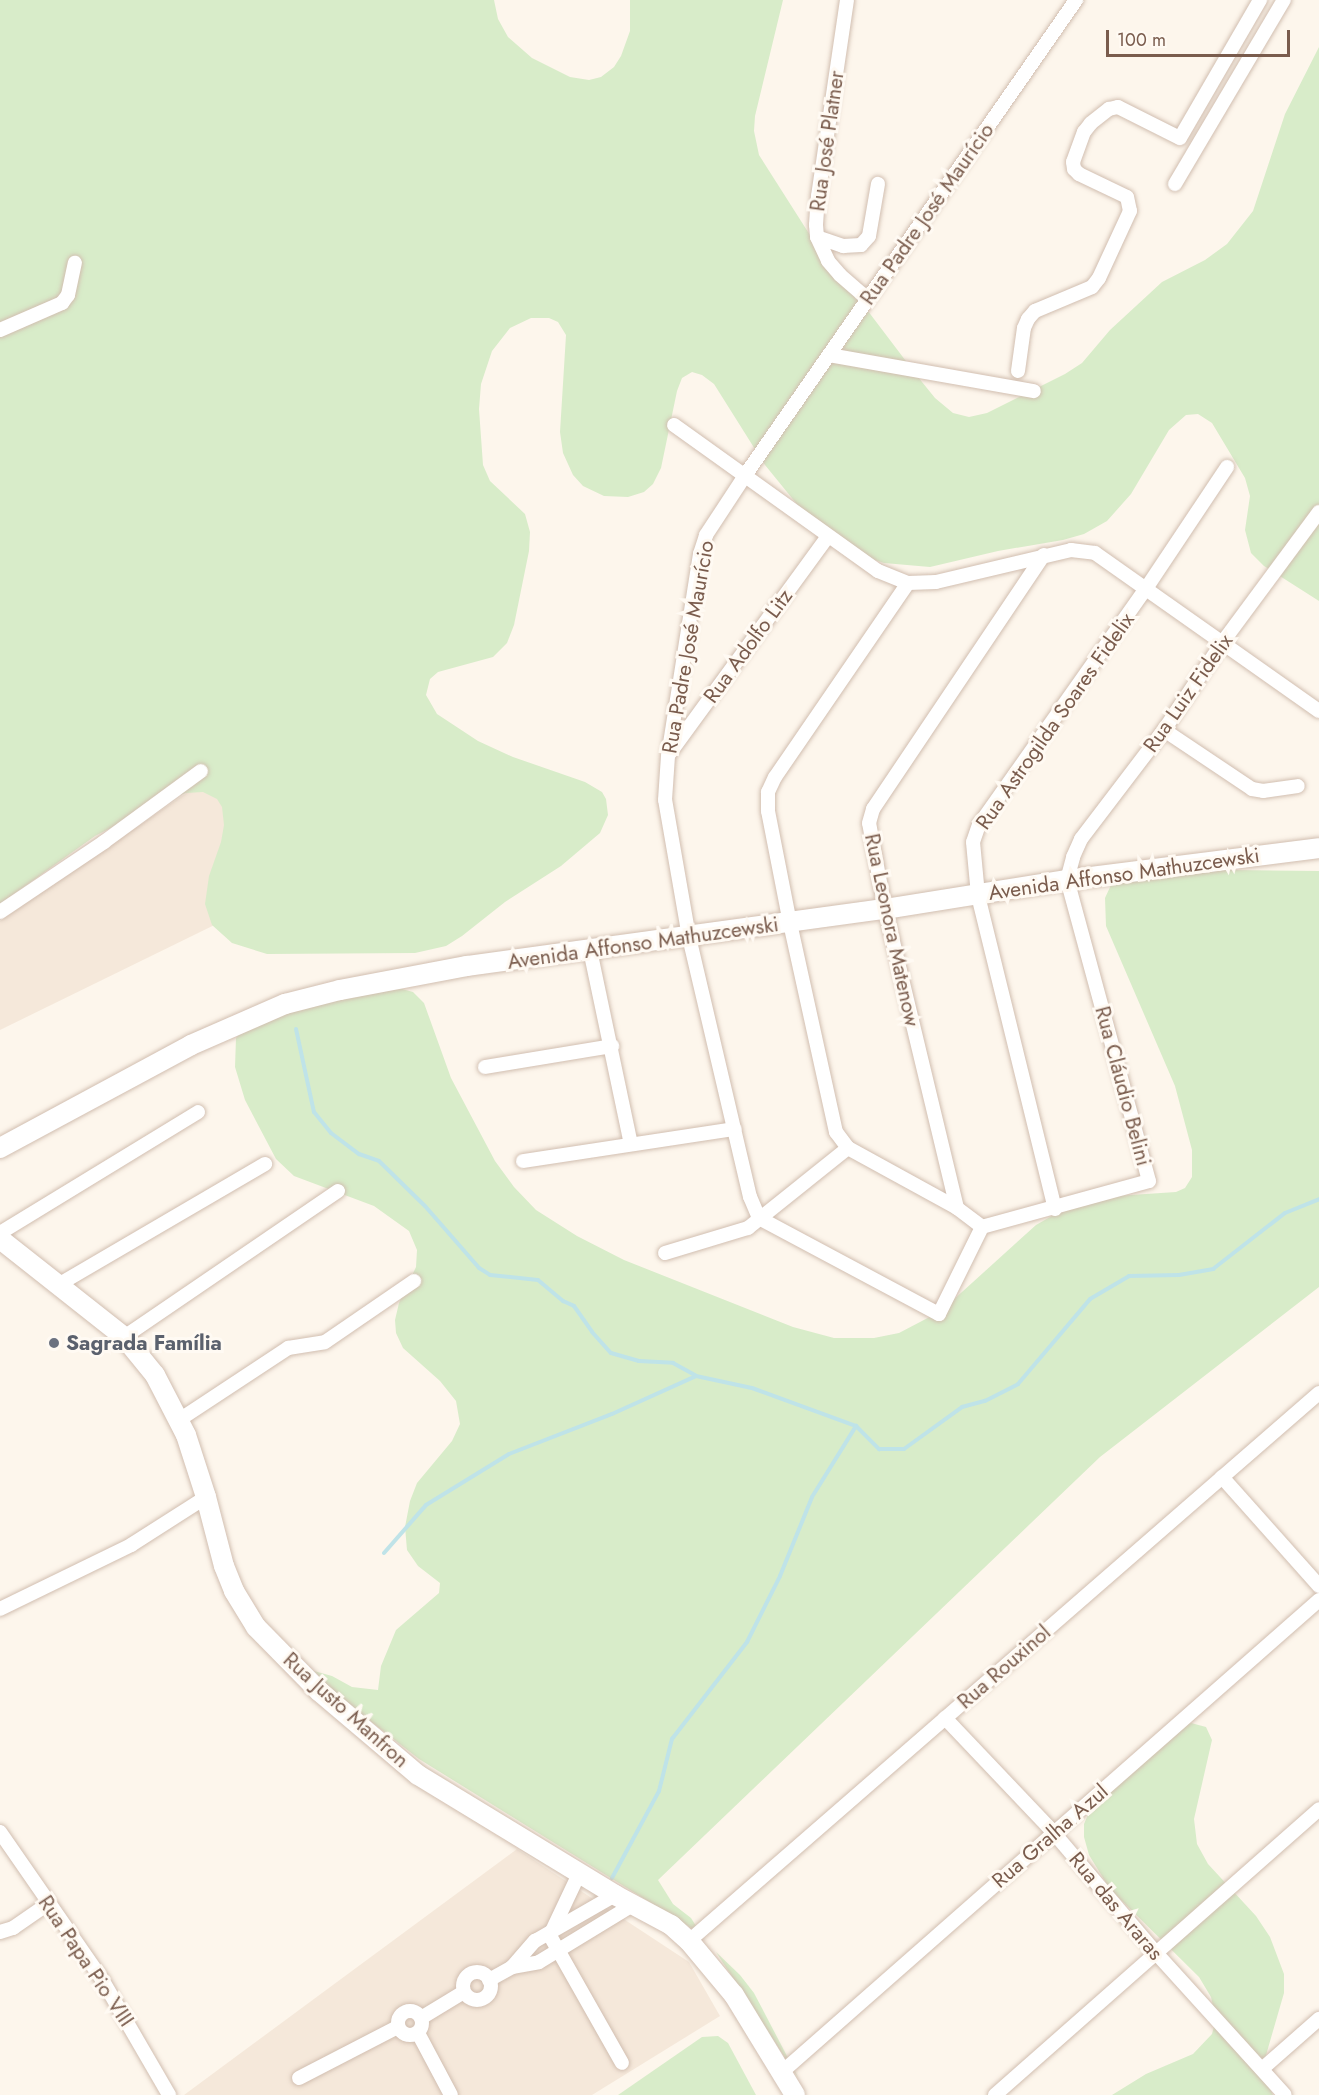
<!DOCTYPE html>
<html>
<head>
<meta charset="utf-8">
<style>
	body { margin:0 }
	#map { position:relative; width:1319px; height:2095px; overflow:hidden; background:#fdf6ec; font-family:Jost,sans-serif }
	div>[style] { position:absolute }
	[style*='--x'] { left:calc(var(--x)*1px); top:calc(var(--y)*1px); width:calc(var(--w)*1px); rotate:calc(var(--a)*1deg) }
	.residential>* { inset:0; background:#f5e8da }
	.green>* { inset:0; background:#d8ecc9 }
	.stream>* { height:4px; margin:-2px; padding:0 2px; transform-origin:2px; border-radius:2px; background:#bfe3e8 }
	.roads { filter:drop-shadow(0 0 2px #d1beb0) drop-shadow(0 0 2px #d1beb0) }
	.street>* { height:14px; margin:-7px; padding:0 7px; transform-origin:7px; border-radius:7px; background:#fff }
	.street>.ring { margin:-7px; padding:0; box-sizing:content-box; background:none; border:14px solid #fff; border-radius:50% }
	.secondary>* { height:20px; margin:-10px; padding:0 10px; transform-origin:10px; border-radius:10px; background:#fff }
	.dots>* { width:16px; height:16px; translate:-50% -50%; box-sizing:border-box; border:3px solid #fffaf3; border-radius:50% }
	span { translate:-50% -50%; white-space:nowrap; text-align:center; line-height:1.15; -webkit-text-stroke:6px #fffaf3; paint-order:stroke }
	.street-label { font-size:21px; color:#7a5c4d }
	.worship-label { font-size:21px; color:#5b616d; font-weight:700 }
	.left { translate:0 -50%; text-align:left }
	.scale { position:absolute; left:1106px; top:30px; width:184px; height:27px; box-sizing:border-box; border:3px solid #7a5c4d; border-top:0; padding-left:8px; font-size:18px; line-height:21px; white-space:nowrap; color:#7a5c4d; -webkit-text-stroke:4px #fffaf3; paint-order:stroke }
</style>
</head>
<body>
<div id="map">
	<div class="residential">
		<i style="clip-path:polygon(223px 768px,241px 912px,0 1030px,0 921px)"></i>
		<i style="clip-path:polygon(517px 1849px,689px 1962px,720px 2016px,592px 2095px,184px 2095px)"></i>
	</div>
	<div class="green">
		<i style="clip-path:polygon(0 0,494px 0,498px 19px,508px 37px,532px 58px,570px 77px,589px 80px,601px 77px,614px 67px,621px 56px,630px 31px,630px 0,783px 0,755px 116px,754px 131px,759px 155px,808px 232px,918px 377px,935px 398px,953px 413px,969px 417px,987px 413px,1065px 374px,1082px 363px,1110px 330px,1162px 282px,1205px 260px,1227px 244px,1253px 211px,1285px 114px,1319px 47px,1319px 601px,1264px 566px,1251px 553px,1245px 530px,1250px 496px,1245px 478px,1212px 423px,1198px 414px,1186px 415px,1169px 430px,1131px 494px,1107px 521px,1084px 534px,1063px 540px,998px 551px,930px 567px,884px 563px,863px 556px,809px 519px,765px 465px,714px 384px,702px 375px,692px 372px,682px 378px,677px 391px,661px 468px,653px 484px,644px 492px,628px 497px,604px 496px,583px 486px,573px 475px,563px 453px,560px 432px,566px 335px,558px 322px,549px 318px,531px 318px,510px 328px,492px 351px,481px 384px,479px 409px,483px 465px,490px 481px,525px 514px,530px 532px,529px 551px,514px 625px,507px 643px,493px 657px,438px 672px,430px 679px,426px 695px,437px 714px,478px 741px,513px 757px,585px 782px,602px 792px,606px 799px,608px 815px,600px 833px,561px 866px,505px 902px,462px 936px,446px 946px,415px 953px,267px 954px,232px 943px,212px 925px,205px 904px,209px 876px,221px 842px,224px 825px,222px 807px,217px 799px,203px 792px,186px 793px,167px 799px,95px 836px,0 904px)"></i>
		<i style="clip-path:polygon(1161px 869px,1319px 871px,1319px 1287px,1100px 1457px,658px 1880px,673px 1904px,691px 1918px,701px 1934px,419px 1759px,342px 1699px,314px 1671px,332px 1676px,352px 1687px,378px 1690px,381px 1666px,396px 1630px,439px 1593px,440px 1583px,418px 1566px,407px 1550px,405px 1527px,410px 1501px,417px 1483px,452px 1441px,460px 1424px,456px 1401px,440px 1381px,403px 1348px,396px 1333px,395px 1320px,399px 1303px,416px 1267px,417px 1250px,409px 1231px,374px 1206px,294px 1176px,276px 1159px,245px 1100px,235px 1067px,236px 1038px,246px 1025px,263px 1016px,382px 990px,402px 989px,413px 992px,424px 1003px,451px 1078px,495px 1161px,514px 1187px,536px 1210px,577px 1236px,624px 1260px,793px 1327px,834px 1338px,874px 1338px,899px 1333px,941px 1311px,1036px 1225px,1071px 1205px,1116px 1196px,1176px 1192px,1185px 1188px,1192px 1177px,1192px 1150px,1175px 1086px,1106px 926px,1105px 898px,1111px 885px,1122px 876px)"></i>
		<i style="clip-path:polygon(1191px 1723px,1206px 1727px,1212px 1740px,1194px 1819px,1197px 1844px,1208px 1864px,1256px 1916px,1270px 1937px,1284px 1974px,1284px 1993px,1264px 2062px,1266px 2080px,1273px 2095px,1112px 2095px,1146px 2074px,1193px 2054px,1212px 2034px,1216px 2019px,1211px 1997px,1199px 1977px,1110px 1889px,1089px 1855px,1084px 1837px,1084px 1824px,1090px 1810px,1104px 1795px,1175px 1729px)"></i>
		<i style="clip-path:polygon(716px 1952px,740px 1975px,754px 1993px,799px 2079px)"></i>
		<i style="clip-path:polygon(718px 2036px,728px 2043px,756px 2095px,618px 2095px,702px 2037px)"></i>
	</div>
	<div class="stream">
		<i style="--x:296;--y:1029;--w:85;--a:77.8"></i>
		<i style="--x:314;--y:1112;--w:27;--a:51"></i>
		<i style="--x:331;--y:1133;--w:35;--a:37"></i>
		<i style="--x:359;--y:1154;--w:21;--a:19"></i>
		<i style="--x:379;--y:1161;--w:64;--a:44.4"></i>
		<i style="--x:425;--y:1206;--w:82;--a:48.9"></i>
		<i style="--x:479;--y:1268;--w:13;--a:32"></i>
		<i style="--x:490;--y:1275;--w:48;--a:5.9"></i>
		<i style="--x:538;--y:1280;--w:33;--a:40"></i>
		<i style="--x:563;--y:1301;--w:12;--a:24"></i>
		<i style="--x:574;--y:1306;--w:32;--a:55"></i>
		<i style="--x:592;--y:1332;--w:28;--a:48"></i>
		<i style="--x:611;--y:1353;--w:29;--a:16"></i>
		<i style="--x:639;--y:1361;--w:34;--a:3"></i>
		<i style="--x:673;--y:1363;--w:26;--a:29"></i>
		<i style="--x:696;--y:1376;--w:57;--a:12.1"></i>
		<i style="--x:752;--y:1388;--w:111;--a:20.1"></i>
		<i style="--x:856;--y:1426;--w:33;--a:45"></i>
		<i style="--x:879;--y:1449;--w:25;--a:0"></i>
		<i style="--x:904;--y:1449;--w:72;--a:-35.9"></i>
		<i style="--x:962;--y:1407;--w:24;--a:-15"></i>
		<i style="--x:985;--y:1401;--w:37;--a:-27"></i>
		<i style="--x:1018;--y:1384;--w:111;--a:-49.7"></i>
		<i style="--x:1090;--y:1299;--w:45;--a:-30.5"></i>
		<i style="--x:1129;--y:1276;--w:50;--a:-1.1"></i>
		<i style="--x:1179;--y:1275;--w:35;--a:-10"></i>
		<i style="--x:1213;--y:1269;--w:91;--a:-37.9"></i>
		<i style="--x:1285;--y:1213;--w:37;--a:-22"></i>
		<i style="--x:384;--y:1553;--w:64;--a:-48.8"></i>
		<i style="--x:426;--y:1505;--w:97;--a:-31.6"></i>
		<i style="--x:509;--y:1454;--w:110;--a:-21.2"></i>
		<i style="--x:612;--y:1414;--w:92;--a:-24.3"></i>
		<i style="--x:612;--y:1878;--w:99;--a:-61.6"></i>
		<i style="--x:659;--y:1791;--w:54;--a:-76"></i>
		<i style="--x:672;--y:1739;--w:123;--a:-52.3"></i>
		<i style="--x:747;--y:1642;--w:74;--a:-63.4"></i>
		<i style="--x:780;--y:1576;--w:85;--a:-67.9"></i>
		<i style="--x:812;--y:1497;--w:84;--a:-58.2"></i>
	</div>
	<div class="roads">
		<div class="street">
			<i style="--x:847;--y:0;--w:198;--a:98.4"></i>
			<i style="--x:818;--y:196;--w:29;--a:94"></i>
			<i style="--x:816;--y:225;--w:12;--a:85"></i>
			<i style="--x:817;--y:237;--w:26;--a:65"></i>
			<i style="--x:828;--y:261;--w:18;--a:49"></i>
			<i style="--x:840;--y:275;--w:37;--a:41"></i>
			<i style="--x:1175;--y:184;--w:214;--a:-59.4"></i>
			<i style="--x:817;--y:237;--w:28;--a:19"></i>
			<i style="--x:843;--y:246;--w:18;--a:-3"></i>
			<i style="--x:861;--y:245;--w:12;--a:-48"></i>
			<i style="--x:869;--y:236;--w:53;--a:-80.2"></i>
			<i style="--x:0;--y:330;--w:68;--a:-23.5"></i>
			<i style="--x:62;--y:303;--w:10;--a:-53"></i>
			<i style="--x:68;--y:295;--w:33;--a:-78"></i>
			<i style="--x:829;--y:355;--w:208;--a:10"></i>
			<i style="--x:1018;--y:371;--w:43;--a:-82.1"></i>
			<i style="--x:1024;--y:328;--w:10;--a:-66"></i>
			<i style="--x:1028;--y:319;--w:11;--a:-49"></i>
			<i style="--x:1035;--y:311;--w:62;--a:-22.8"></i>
			<i style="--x:1092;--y:287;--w:11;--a:-52"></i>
			<i style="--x:1099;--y:278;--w:74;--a:-65.2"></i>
			<i style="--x:1130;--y:211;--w:14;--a:-102"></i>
			<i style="--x:1127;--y:197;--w:53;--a:-154.4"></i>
			<i style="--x:1079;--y:174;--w:7;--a:-135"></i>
			<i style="--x:1074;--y:169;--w:7;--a:-98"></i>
			<i style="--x:1073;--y:162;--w:32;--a:-70"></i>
			<i style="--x:1084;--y:132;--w:11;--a:-52"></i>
			<i style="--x:1091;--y:123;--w:23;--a:-38"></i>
			<i style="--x:1109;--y:109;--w:9;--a:-13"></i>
			<i style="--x:1118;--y:107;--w:69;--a:26.6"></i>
			<i style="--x:1180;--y:138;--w:160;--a:-59.9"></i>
			<i style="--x:674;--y:425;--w:251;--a:35.6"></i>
			<i style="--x:878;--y:571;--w:32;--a:22"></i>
			<i style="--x:908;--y:583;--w:28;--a:-2"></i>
			<i style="--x:936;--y:582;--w:139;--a:-13.3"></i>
			<i style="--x:1071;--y:550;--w:24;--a:7"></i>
			<i style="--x:1095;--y:553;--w:274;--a:35.2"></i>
			<i style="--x:908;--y:583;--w:235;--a:124.4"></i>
			<i style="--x:775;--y:777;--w:17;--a:115"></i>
			<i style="--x:768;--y:792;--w:19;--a:90"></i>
			<i style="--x:768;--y:811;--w:114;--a:78.9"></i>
			<i style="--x:790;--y:923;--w:214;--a:77.6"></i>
			<i style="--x:836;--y:1132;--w:20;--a:53"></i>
			<i style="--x:848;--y:1148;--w:124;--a:28.8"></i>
			<i style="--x:957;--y:1208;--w:31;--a:37"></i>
			<i style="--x:1164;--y:730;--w:106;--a:33.8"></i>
			<i style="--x:1252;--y:789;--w:11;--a:10"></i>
			<i style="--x:1263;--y:791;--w:35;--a:-8"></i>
			<i style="--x:670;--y:753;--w:268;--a:-53.9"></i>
			<i style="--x:0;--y:912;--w:125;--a:-33.9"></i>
			<i style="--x:104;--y:842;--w:120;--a:-36.2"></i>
			<i style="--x:590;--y:950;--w:198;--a:78.1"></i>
			<i style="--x:485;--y:1067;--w:129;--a:-9.4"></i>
			<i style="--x:523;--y:1161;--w:214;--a:-8.6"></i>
			<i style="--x:957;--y:1208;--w:308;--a:-103.5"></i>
			<i style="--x:885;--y:909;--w:87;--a:-100.5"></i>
			<i style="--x:869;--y:823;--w:15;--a:-74"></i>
			<i style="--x:873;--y:809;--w:306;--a:-56.1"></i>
			<i style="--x:1055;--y:1209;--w:323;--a:-103.8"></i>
			<i style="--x:978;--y:895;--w:53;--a:-95.4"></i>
			<i style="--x:973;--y:842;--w:18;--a:-71"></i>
			<i style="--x:979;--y:825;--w:288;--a:-54.8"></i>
			<i style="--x:1145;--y:590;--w:148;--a:-56.3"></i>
			<i style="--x:759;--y:1218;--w:23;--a:-113"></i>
			<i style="--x:750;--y:1197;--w:267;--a:-103.2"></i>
			<i style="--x:689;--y:937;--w:139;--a:-99.9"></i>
			<i style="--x:665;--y:800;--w:44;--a:-86.1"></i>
			<i style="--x:668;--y:756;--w:205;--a:-81"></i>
			<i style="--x:700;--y:554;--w:20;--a:-72"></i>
			<i style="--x:706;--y:535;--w:73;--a:-56.7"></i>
			<i style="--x:746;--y:474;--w:578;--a:-55.15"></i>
			<i style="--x:759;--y:1218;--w:204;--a:28.1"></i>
			<i style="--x:939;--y:1314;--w:97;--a:-63.7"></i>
			<i style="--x:982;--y:1227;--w:173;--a:-15.4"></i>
			<i style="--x:1149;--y:1181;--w:312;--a:-105.2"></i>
			<i style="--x:1067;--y:880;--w:24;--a:-75"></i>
			<i style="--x:1073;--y:857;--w:20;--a:-66"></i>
			<i style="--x:1081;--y:839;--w:137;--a:-52.7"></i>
			<i style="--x:1164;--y:730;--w:105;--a:-56.3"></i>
			<i style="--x:1222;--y:643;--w:163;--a:-53.5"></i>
			<i style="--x:0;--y:1233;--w:232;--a:-31.4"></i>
			<i style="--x:665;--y:1253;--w:87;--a:-16.8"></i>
			<i style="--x:748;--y:1228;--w:128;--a:-38.7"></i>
			<i style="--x:58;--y:1285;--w:240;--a:-30.3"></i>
			<i style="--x:124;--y:1337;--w:259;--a:-34.3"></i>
			<i style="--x:179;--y:1420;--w:131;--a:-33.4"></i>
			<i style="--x:288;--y:1348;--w:37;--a:-9"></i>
			<i style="--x:325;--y:1342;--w:108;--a:-34.4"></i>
			<i style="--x:1222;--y:1477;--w:146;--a:48.3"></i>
			<i style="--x:0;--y:1609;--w:146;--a:-26"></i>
			<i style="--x:131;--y:1545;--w:89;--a:-32.6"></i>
			<i style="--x:945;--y:1718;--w:158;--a:46.5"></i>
			<i style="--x:1054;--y:1833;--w:159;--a:49.6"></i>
			<i style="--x:1157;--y:1954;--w:190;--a:47.8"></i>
			<i style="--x:0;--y:1832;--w:181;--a:55.3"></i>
			<i style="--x:103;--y:1981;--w:132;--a:59.9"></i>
			<i style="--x:552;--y:1931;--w:63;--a:-64.7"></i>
			<i style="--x:0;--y:1932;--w:14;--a:-17"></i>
			<i style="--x:13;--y:1928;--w:44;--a:-34.8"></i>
			<i style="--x:549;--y:1934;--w:148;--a:60.5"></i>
			<i style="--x:689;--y:1941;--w:835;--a:-41.02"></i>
			<i style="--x:512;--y:1967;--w:27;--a:-10"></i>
			<i style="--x:539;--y:1962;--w:111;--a:-31.4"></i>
			<i class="ring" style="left:463px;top:1972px;width:14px;height:14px"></i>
			<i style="--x:489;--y:1980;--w:26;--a:-29"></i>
			<i style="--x:512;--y:1967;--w:35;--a:-49"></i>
			<i style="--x:535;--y:1941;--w:92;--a:-29.9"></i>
			<i class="ring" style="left:398px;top:2011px;width:10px;height:10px"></i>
			<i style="--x:421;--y:2018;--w:50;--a:-31.2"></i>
			<i style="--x:418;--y:2033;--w:70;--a:62"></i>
			<i style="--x:1262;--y:2069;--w:76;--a:-41.3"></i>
			<i style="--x:782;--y:2072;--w:715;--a:-41.31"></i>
			<i style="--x:299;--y:2078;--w:111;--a:-27.3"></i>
			<i style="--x:995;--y:2095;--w:432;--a:-41.4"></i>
		</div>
		<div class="secondary">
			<i style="--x:0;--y:1148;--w:217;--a:-28.3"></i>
			<i style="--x:191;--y:1045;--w:103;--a:-23.6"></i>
			<i style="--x:285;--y:1004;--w:57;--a:-14.3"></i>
			<i style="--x:340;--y:990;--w:129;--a:-10.7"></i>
			<i style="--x:467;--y:966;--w:422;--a:-7.8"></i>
			<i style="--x:885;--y:909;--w:184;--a:-9.1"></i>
			<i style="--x:1067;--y:880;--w:254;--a:-7.2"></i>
			<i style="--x:0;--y:1239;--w:158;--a:38.3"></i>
			<i style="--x:124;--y:1337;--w:49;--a:50.8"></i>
			<i style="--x:155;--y:1375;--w:68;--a:62.7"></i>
			<i style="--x:186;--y:1435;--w:65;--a:72.1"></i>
			<i style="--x:206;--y:1497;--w:71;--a:75.4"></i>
			<i style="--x:224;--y:1566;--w:27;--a:68"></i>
			<i style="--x:234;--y:1591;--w:42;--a:58.6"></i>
			<i style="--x:256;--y:1627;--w:90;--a:45.5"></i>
			<i style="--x:319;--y:1691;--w:130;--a:40.3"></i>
			<i style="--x:418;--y:1775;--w:231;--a:31.3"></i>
			<i style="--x:615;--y:1895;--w:64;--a:28.2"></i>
			<i style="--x:671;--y:1925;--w:24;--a:42"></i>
			<i style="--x:689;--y:1941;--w:70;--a:50.2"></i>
			<i style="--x:734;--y:1995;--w:117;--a:58.6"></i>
		</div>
	</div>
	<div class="dots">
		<i style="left:54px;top:1343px;background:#6b7280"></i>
	</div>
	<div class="street-label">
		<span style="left:827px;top:141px;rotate:-82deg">Rua José Platner</span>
		<span style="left:927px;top:214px;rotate:-55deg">Rua Padre José Maurício</span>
		<span style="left:748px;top:646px;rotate:-54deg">Rua Adolfo Litz</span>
		<span style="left:688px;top:647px;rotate:-80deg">Rua Padre José Maurício</span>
		<span style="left:1188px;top:693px;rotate:-55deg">Rua Luiz Fidelix</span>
		<span style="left:1055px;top:721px;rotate:-55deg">Rua Astrogilda Soares Fidelix</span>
		<span style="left:1124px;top:874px;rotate:-8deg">Avenida Affonso Mathuzcewski</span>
		<span style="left:892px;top:930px;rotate:78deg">Rua Leonora Matenow</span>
		<span style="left:643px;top:943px;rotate:-8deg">Avenida Affonso Mathuzcewski</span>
		<span style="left:1123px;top:1086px;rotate:75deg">Rua Cláudio Belini</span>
		<span style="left:1004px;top:1667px;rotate:-41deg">Rua Rouxinol</span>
		<span style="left:346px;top:1710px;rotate:42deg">Rua Justo Manfron</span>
		<span style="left:1050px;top:1836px;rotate:-41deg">Rua Gralha Azul</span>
		<span style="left:1116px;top:1906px;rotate:50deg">Rua das Araras</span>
		<span style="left:86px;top:1961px;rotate:56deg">Rua Papa Pio VIII</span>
	</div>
	<div class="worship-label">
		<span class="left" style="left:66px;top:1343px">Sagrada Família</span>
	</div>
	<div class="scale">100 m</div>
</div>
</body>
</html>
